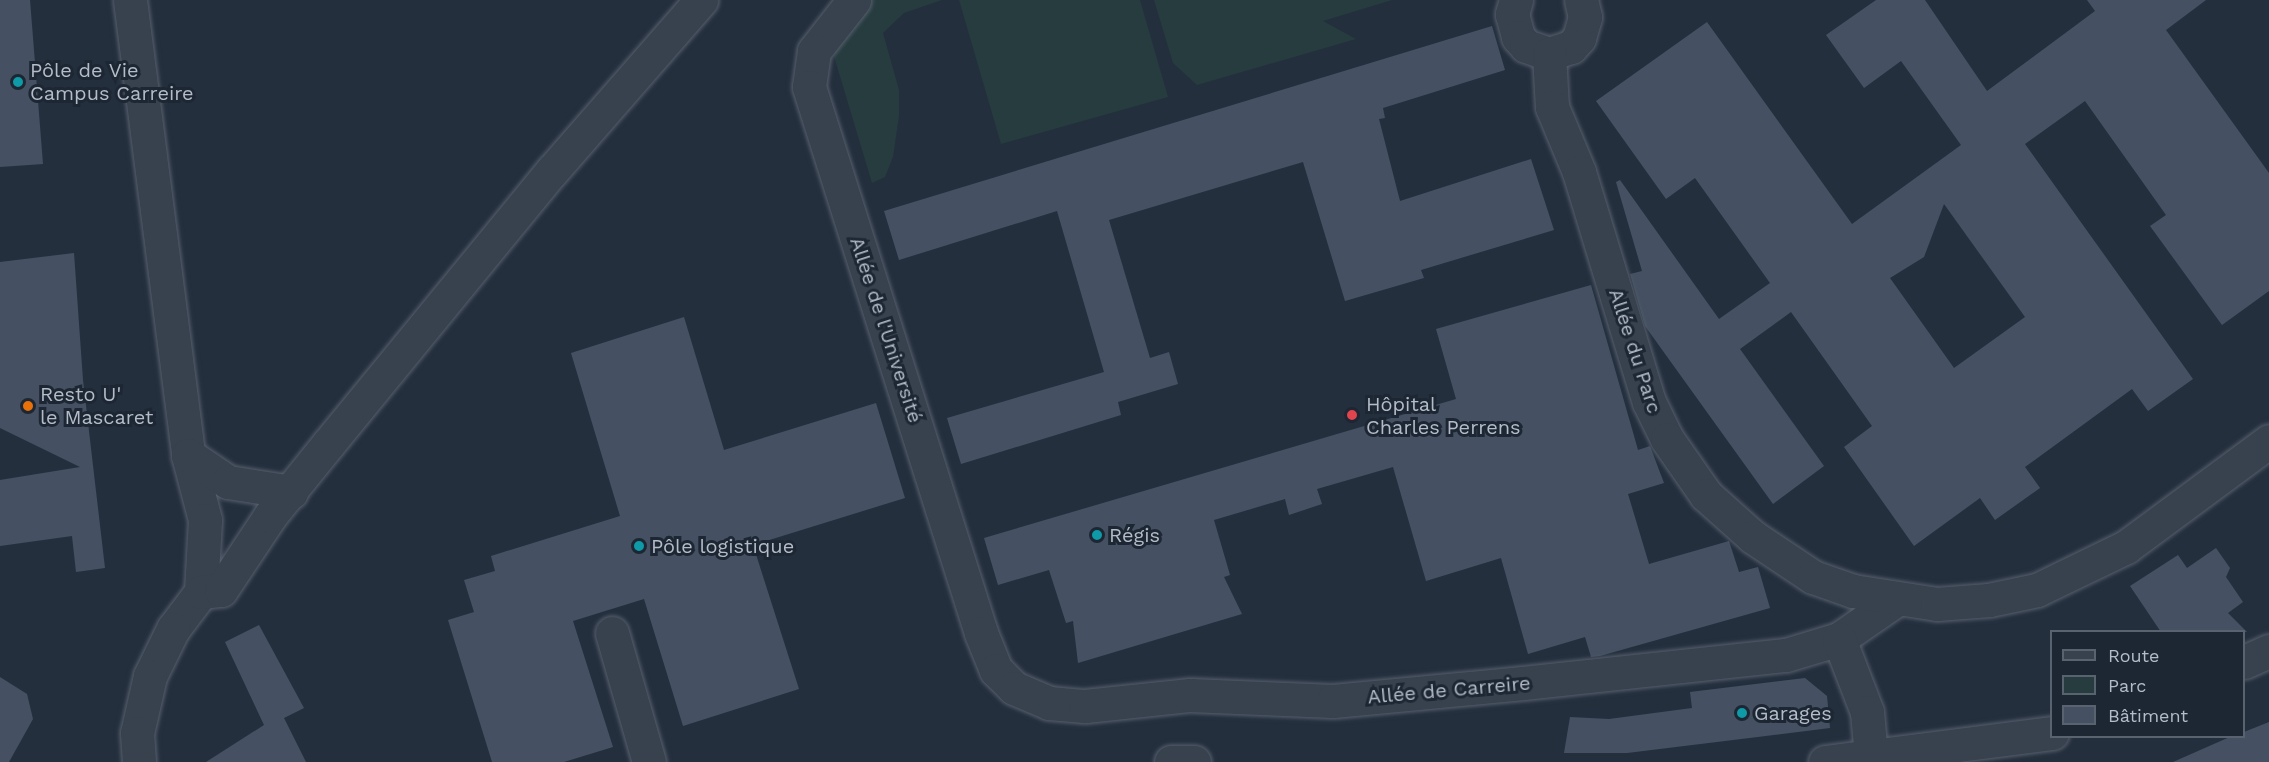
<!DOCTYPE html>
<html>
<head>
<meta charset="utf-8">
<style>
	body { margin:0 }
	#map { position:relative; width:2269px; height:762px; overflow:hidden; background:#242f3e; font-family:"Work Sans",sans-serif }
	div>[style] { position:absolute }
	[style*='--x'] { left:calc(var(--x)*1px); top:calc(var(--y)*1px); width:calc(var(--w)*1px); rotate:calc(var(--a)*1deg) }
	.green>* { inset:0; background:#263c3f }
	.building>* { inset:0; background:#455162 }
	.roads { filter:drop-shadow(0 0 2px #565f6c) drop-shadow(0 0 2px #565f6c) }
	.minor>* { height:33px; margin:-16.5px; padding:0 16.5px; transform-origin:16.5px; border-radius:16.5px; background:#38414e }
	.dots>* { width:16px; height:16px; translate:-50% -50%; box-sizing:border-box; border:3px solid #1d2633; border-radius:50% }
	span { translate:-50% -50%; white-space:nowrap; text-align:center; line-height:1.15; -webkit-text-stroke:6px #1d2633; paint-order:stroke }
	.poi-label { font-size:20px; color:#b4bcc9 }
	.left { translate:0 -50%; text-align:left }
	.street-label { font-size:20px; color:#b4bcc9 }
	.legend { position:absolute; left:2050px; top:630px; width:195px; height:108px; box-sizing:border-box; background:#1d2633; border:2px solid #59626f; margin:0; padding:8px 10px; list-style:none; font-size:18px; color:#b4bcc9 }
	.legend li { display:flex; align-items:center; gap:12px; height:30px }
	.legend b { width:30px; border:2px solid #59626f }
</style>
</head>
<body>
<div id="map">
	<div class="green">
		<i style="clip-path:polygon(870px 0,942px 0,904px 13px,883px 33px,899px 90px,899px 116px,893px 157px,885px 177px,872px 183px,833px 53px)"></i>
		<i style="clip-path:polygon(959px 0,1140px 0,1168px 97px,1001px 144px)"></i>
		<i style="clip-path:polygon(1154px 0,1392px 0,1323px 21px,1356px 39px,1197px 85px,1173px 63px)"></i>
	</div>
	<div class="building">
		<i style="clip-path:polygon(0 0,30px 0,43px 164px,0 167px)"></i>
		<i style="clip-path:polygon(evenodd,1876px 0,1925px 0,1987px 91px,2095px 11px,2087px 0,2206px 0,2166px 30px,2269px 173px,2269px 291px,2222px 325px,2150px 226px,2166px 215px,2085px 101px,2025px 144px,2193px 379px,2148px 411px,2132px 389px,2025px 467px,2040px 488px,1995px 520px,1980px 498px,1914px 546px,1844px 447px,1872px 426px,1791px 312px,1740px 349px,1824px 466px,1773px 504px,1645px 326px,1630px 274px,1642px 271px,1616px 182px,1620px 180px,1719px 319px,1770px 283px,1695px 178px,1666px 199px,1596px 101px,1707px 22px,1852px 224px,1961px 145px,1901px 61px,1864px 88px,1826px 35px,1876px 0,1944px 204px,2025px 317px,1954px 368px,1890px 278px,1924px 257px,1944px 204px)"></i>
		<i style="clip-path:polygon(1492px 26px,1505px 70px,1383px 108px,1385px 118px,1379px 119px,1400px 201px,1531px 159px,1554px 230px,1421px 270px,1424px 278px,1345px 301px,1303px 162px,1109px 220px,1150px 358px,1169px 352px,1178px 384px,1118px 402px,1121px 415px,961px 464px,947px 418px,1104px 372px,1057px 211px,899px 260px,884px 211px)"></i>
		<i style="clip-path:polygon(74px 253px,83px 380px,105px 568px,76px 572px,72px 536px,0 546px,0 480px,80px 467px,0 428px,0 262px)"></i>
		<i style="clip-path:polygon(1591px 285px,1638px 450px,1650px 446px,1664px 483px,1628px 494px,1649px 564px,1729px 541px,1739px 572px,1758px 567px,1770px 608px,1600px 656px,1591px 657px,1585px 637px,1528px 654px,1501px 558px,1426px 581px,1393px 467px,1317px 489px,1322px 504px,1289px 515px,1285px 499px,1214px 520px,1230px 575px,1224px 577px,1242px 614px,1078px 663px,1073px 621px,1066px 623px,1049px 570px,998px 585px,984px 538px,1456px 399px,1436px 329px)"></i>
		<i style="clip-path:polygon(684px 317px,724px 450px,876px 403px,905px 498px,753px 545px,799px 689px,683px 726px,644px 599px,573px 621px,613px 747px,564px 762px,492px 762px,448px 620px,474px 612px,464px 580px,495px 571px,491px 556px,620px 516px,571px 353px)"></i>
		<i style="clip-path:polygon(2216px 548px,2230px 568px,2226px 577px,2243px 602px,2228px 613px,2247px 632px,2161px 632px,2130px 586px,2178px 555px,2187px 568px)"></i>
		<i style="clip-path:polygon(259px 625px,304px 708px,284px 718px,306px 762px,206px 762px,264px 725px,225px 642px)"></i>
		<i style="clip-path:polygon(0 677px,27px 694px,33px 719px,9px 762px,0 762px)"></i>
		<i style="clip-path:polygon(1805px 678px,1827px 696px,1830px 728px,1627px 753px,1564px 753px,1570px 717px,1609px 719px,1692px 708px,1690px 692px)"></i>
		<i style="clip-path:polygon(2269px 722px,2269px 762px,2173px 762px,2232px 736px,2244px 736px,2244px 732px)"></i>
	</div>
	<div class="roads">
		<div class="minor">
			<i style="--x:130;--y:0;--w:459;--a:82.7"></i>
			<i style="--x:188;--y:455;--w:67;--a:75.3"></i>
			<i style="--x:205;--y:520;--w:72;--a:93.2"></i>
			<i style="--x:201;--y:592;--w:46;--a:127.1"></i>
			<i style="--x:173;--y:629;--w:52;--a:116.1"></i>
			<i style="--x:150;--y:676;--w:58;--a:102.8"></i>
			<i style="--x:137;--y:733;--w:29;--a:86"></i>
			<i style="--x:854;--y:0;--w:65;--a:128.1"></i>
			<i style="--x:814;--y:51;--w:36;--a:98"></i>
			<i style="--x:809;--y:87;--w:572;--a:72.51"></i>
			<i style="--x:981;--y:633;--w:40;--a:68"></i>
			<i style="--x:996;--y:670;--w:25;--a:45"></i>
			<i style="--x:1014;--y:688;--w:38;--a:23"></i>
			<i style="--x:1049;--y:703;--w:36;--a:5"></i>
			<i style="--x:1085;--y:706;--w:106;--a:-6"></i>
			<i style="--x:1190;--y:695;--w:143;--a:2.4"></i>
			<i style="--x:1333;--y:701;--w:191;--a:-5.4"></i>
			<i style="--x:1523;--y:683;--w:264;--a:-6.1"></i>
			<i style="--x:1786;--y:655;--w:55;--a:-16.8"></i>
			<i style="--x:1839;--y:639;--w:70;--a:-34.6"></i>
			<i style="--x:1516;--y:0;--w:15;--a:106"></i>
			<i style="--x:1512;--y:14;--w:24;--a:75"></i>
			<i style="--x:1518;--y:37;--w:12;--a:48"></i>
			<i style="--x:1526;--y:46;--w:24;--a:19"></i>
			<i style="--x:1549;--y:54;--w:23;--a:-18"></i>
			<i style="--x:1571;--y:47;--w:12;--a:-48"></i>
			<i style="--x:1579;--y:38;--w:22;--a:-74"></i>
			<i style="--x:1585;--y:17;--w:17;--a:-103"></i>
			<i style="--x:1549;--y:54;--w:53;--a:86.8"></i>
			<i style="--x:1552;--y:107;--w:70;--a:67.4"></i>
			<i style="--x:1579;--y:172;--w:240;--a:73.1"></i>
			<i style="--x:1649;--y:402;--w:41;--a:64.1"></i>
			<i style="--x:1667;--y:439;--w:68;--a:55.1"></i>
			<i style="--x:1706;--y:495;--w:63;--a:41.8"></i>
			<i style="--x:1753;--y:537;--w:72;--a:33.7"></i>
			<i style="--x:1813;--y:577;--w:42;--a:19.3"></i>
			<i style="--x:1853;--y:591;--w:85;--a:8.8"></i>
			<i style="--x:1937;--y:604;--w:52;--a:-4.4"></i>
			<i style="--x:1989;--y:600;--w:49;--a:-11.8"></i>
			<i style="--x:2037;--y:590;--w:99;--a:-25.8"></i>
			<i style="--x:2126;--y:547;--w:178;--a:-36.5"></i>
			<i style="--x:188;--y:455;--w:48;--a:34"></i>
			<i style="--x:228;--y:482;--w:64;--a:9"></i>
			<i style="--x:201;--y:592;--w:20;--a:-6"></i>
			<i style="--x:221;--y:590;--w:89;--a:-56.5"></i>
			<i style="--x:270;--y:516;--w:94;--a:-51.1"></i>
			<i style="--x:329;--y:443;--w:352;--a:-50.7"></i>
			<i style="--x:552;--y:171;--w:227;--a:-48.9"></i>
			<i style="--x:612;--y:633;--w:134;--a:74"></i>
			<i style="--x:1839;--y:639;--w:78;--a:69"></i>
			<i style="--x:1867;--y:712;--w:44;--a:84.8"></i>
			<i style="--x:2244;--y:662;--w:27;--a:-24"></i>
			<i style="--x:1171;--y:762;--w:23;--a:0"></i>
			<i style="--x:1825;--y:762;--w:229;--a:-7.3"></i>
		</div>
	</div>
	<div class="dots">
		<i style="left:18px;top:82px;background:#0f9aa8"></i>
		<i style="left:28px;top:406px;background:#e8710a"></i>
		<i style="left:1352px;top:415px;background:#e0444e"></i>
		<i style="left:1097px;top:535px;background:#0f9aa8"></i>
		<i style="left:639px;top:546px;background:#0f9aa8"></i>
		<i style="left:1742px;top:713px;background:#0f9aa8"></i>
	</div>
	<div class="poi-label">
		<span class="left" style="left:30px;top:82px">Pôle de Vie<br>Campus Carreire</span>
		<span class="left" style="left:40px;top:406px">Resto U'<br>le Mascaret</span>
		<span class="left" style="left:1366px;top:416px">Hôpital<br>Charles Perrens</span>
		<span class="left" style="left:1109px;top:535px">Régis</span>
		<span class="left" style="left:651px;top:546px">Pôle logistique</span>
		<span class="left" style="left:1754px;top:713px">Garages</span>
	</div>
	<div class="street-label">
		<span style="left:886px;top:330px;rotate:72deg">Allée de l'Université</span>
		<span style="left:1635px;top:351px;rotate:72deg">Allée du Parc</span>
		<span style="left:1449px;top:690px;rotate:-5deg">Allée de Carreire</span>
	</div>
	<ul class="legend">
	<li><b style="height:8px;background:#38414e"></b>Route</li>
	<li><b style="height:16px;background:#263c3f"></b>Parc</li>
	<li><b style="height:16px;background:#455162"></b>Bâtiment</li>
	</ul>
</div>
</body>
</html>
